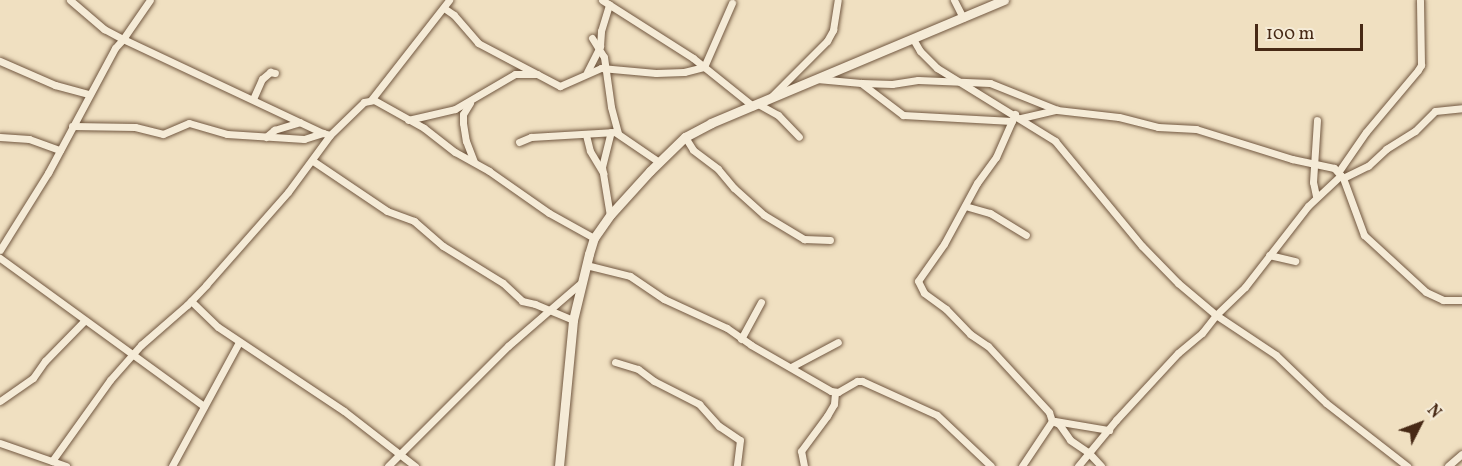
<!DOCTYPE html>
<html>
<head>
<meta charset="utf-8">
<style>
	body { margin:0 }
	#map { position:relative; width:1462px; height:466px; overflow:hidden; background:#f0e0c1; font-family:Vollkorn,serif }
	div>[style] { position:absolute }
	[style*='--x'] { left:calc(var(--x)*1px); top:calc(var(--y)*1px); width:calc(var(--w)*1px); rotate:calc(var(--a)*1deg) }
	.roads { filter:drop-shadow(0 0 2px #715740) drop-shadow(0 0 2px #715740) }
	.street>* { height:7px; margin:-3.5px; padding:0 3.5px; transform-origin:3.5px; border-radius:3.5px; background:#f5ebd7 }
	.secondary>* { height:9px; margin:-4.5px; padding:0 4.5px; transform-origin:4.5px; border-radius:4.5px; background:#f5ebd7 }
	span { translate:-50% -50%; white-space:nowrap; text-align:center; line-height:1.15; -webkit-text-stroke:4.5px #f5ebd7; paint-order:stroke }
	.north { position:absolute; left:1390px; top:394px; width:60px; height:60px; -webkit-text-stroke:4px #f5ebd7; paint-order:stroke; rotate:48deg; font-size:16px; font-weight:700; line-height:24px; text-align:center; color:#472915 }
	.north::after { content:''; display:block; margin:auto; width:21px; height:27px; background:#472915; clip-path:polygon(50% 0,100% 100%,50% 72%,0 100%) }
	.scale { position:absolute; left:1255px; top:24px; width:108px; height:27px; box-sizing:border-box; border:3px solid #472915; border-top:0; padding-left:8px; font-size:18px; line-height:21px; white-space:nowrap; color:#472915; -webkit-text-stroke:4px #f5ebd7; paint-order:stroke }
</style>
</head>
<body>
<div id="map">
	<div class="roads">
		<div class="street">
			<i style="--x:70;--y:0;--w:45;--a:40.5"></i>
			<i style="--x:104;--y:29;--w:21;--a:28"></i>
			<i style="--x:123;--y:39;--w:47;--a:-55.3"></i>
			<i style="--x:602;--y:0;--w:108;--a:32.5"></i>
			<i style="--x:693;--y:58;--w:77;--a:38.7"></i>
			<i style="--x:954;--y:0;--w:20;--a:63"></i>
			<i style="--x:444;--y:8;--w:12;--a:35"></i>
			<i style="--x:454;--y:15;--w:37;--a:49"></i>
			<i style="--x:478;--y:43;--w:64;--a:27.8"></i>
			<i style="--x:592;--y:38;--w:22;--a:58"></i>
			<i style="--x:604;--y:57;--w:50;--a:82"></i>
			<i style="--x:611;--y:107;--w:27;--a:75"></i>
			<i style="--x:913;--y:39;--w:14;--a:60"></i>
			<i style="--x:920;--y:51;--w:24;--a:45"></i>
			<i style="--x:937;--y:68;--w:139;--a:31.7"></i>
			<i style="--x:1055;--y:141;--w:136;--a:50.4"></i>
			<i style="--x:1142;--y:246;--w:52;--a:45.8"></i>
			<i style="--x:1178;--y:283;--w:50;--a:40.1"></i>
			<i style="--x:1216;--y:315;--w:72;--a:33.7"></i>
			<i style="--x:1276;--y:355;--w:69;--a:43.8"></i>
			<i style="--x:1326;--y:403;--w:103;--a:37.9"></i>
			<i style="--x:0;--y:61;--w:60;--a:23.6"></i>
			<i style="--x:55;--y:85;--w:35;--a:15"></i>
			<i style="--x:587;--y:72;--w:29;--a:-63"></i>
			<i style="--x:600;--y:46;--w:15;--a:-86"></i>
			<i style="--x:601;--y:31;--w:28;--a:-73"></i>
			<i style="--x:817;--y:79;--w:44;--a:5.2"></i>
			<i style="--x:861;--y:83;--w:53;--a:37.3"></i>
			<i style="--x:903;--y:115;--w:109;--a:3.2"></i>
			<i style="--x:862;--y:83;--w:30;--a:2"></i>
			<i style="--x:892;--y:84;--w:26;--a:-9"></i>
			<i style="--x:918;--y:80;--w:72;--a:2.4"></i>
			<i style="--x:990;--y:83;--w:72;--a:21.9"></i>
			<i style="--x:772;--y:96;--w:78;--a:-45"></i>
			<i style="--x:827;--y:41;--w:13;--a:-61"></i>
			<i style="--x:833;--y:30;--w:30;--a:-81"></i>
			<i style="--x:253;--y:99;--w:22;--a:-66"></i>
			<i style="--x:262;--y:79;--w:11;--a:-41"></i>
			<i style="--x:270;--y:72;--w:5;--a:11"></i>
			<i style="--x:371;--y:100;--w:127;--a:-52"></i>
			<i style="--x:470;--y:103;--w:13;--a:122"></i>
			<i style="--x:463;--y:114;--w:9;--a:90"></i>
			<i style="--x:463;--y:123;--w:18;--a:81"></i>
			<i style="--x:466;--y:141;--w:22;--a:69"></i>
			<i style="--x:758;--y:104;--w:23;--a:29"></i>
			<i style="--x:778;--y:115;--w:30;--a:46"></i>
			<i style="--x:1015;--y:114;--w:47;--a:113.8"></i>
			<i style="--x:996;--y:157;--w:32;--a:126"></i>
			<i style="--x:977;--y:183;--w:69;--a:118.4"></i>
			<i style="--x:944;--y:244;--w:45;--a:125.1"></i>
			<i style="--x:918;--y:281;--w:13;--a:63"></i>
			<i style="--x:924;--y:293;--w:27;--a:36"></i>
			<i style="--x:946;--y:309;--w:35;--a:46"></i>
			<i style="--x:970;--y:334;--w:22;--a:34"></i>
			<i style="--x:988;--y:346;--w:90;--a:47.3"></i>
			<i style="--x:1049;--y:412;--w:9;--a:72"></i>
			<i style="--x:1052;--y:421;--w:54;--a:123.7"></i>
			<i style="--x:1021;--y:118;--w:37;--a:-13"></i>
			<i style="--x:1057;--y:110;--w:62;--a:6.4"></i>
			<i style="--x:1119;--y:117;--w:40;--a:14.4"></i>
			<i style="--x:1158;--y:127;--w:38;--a:3"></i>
			<i style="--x:1196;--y:129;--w:101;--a:17.4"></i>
			<i style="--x:1292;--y:159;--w:43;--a:12.1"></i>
			<i style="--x:1334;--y:168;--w:13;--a:48"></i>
			<i style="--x:1343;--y:178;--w:61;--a:69.8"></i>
			<i style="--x:1364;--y:235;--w:84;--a:42.6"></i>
			<i style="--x:1426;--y:292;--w:19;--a:25"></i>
			<i style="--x:1443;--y:300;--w:19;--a:0"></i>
			<i style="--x:408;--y:120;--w:48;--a:-13.2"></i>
			<i style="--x:455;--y:109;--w:69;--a:-30.3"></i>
			<i style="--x:515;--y:74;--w:22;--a:0"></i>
			<i style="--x:537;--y:74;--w:26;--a:28"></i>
			<i style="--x:560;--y:86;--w:45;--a:-23.7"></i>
			<i style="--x:601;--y:68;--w:55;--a:5.2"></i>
			<i style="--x:656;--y:73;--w:28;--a:-2"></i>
			<i style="--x:684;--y:72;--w:21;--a:-14"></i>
			<i style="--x:704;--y:67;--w:70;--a:-66.4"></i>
			<i style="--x:72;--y:126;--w:63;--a:0.9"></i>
			<i style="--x:135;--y:127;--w:29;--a:14"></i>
			<i style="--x:163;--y:134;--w:28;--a:-23"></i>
			<i style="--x:189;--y:123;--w:40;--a:16"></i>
			<i style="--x:227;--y:134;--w:77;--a:3.7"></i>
			<i style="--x:304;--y:139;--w:20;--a:-18"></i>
			<i style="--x:323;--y:133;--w:7;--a:16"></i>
			<i style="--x:330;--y:135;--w:47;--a:-44.1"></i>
			<i style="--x:364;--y:102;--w:10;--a:-11"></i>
			<i style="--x:374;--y:100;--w:57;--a:29.2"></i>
			<i style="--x:424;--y:128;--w:39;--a:38"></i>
			<i style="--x:455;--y:152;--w:39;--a:29"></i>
			<i style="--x:489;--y:171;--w:73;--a:35"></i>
			<i style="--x:549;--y:213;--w:51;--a:29.1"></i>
			<i style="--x:586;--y:135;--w:16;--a:76"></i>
			<i style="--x:590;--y:151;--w:26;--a:59"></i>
			<i style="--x:0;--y:137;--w:29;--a:4"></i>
			<i style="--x:29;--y:139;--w:33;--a:20"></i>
			<i style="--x:266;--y:137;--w:11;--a:-41"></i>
			<i style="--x:274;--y:130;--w:27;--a:-17"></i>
			<i style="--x:685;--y:137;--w:15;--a:58"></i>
			<i style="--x:693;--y:150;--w:31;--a:37"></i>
			<i style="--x:718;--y:169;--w:25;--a:50"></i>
			<i style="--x:734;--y:188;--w:40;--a:42"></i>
			<i style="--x:764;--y:215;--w:47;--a:31"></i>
			<i style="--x:804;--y:239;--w:26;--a:2"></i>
			<i style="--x:519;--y:142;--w:13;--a:-23"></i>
			<i style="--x:531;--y:137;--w:84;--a:-3.4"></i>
			<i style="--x:615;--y:132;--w:53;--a:34.3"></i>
			<i style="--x:313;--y:161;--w:89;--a:34"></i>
			<i style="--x:387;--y:211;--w:29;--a:20"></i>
			<i style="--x:414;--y:221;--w:38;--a:41"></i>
			<i style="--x:443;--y:246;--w:70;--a:31.7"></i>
			<i style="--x:503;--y:283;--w:26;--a:43"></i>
			<i style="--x:522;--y:301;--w:13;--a:13"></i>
			<i style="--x:535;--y:304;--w:41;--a:22.8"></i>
			<i style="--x:1339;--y:171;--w:47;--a:-55.3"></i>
			<i style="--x:1366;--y:132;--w:81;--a:-50"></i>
			<i style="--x:1418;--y:70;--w:6;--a:-59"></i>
			<i style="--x:1421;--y:65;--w:65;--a:-90.9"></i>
			<i style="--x:1343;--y:178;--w:28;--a:-26"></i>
			<i style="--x:1368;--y:166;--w:25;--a:-43"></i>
			<i style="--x:1386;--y:149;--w:34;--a:-32"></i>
			<i style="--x:1415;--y:131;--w:28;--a:-45"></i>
			<i style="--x:1435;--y:111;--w:27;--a:-6"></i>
			<i style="--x:1316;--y:196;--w:14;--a:-102"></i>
			<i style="--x:1313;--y:182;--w:62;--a:-86.3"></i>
			<i style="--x:965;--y:206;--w:26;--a:16"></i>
			<i style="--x:990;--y:213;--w:42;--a:31.4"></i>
			<i style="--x:610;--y:216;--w:50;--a:-99.3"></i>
			<i style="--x:602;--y:167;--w:36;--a:-76"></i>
			<i style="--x:0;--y:250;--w:91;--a:-58.1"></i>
			<i style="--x:48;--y:173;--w:142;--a:-61.8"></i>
			<i style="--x:115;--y:48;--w:12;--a:-48"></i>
			<i style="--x:123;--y:39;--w:221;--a:25.2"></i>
			<i style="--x:1269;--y:255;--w:27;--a:13"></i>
			<i style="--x:0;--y:258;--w:252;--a:36"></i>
			<i style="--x:586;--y:265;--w:45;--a:14"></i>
			<i style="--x:630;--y:276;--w:41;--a:34.1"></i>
			<i style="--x:664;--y:299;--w:69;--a:24.7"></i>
			<i style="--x:727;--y:328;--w:29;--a:35"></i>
			<i style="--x:751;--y:345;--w:92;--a:29.9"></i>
			<i style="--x:831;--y:391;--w:7;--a:8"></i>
			<i style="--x:838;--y:392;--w:22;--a:-30"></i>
			<i style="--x:857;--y:381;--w:5;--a:0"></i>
			<i style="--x:862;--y:381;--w:82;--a:24.4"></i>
			<i style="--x:937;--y:415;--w:74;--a:43.4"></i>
			<i style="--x:191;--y:301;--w:37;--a:44"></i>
			<i style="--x:218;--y:327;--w:151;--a:33.7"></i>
			<i style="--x:344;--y:411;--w:90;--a:37.8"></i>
			<i style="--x:741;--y:339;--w:42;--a:-61.6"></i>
			<i style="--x:615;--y:362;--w:24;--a:17"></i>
			<i style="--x:638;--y:369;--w:20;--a:37"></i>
			<i style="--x:654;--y:381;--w:51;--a:27.1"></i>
			<i style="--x:699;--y:404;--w:30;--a:48"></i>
			<i style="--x:719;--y:426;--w:25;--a:34"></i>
			<i style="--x:740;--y:440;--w:26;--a:97"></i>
			<i style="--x:791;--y:367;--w:53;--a:-28"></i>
			<i style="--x:0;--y:401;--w:40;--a:-34.9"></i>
			<i style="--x:33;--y:378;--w:21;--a:-55"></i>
			<i style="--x:45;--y:361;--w:57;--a:-45.7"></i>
			<i style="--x:1052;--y:421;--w:8;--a:23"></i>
			<i style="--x:1059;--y:424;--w:19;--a:55"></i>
			<i style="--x:1070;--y:440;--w:22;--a:34"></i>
			<i style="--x:1088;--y:452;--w:19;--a:47"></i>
			<i style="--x:1055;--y:421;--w:55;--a:9.5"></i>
			<i style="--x:0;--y:443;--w:70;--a:19.2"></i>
			<i style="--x:52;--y:461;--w:100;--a:-54.4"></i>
			<i style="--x:110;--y:380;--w:47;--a:-48.5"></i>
			<i style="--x:141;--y:345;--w:61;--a:-41"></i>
			<i style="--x:187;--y:305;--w:28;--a:-46"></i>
			<i style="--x:206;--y:285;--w:124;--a:-48.6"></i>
			<i style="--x:288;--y:192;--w:71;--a:-53.6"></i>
			<i style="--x:172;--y:466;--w:141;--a:-61.6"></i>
			<i style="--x:388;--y:466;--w:170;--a:-45"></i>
			<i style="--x:508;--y:346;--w:98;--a:-40.9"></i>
			<i style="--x:804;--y:466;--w:15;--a:-101"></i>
			<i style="--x:801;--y:451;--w:44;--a:-53.4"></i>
			<i style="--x:827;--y:416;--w:14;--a:-60"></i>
			<i style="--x:834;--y:404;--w:12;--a:-85"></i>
			<i style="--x:1078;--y:466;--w:60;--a:-50.4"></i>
			<i style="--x:1116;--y:420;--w:91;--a:-47.2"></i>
			<i style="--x:1178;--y:353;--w:31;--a:-40"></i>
			<i style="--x:1202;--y:333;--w:23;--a:-52"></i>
			<i style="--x:1216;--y:315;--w:40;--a:-44"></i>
			<i style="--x:1245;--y:287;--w:103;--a:-52.1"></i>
			<i style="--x:1308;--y:206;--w:45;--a:-43.2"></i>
			<i style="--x:1448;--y:466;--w:18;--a:-41"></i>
		</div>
		<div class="secondary">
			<i style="--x:559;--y:466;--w:147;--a:-84.5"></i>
			<i style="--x:573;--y:320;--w:68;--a:-76.4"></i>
			<i style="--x:589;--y:254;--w:17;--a:-73"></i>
			<i style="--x:594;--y:238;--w:29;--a:-55"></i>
			<i style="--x:611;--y:214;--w:58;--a:-47.8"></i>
			<i style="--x:650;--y:171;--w:49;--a:-44.2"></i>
			<i style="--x:685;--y:137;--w:30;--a:-28"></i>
			<i style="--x:711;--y:123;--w:318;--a:-22.8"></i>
		</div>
	</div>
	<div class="north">N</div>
	<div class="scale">100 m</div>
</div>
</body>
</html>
